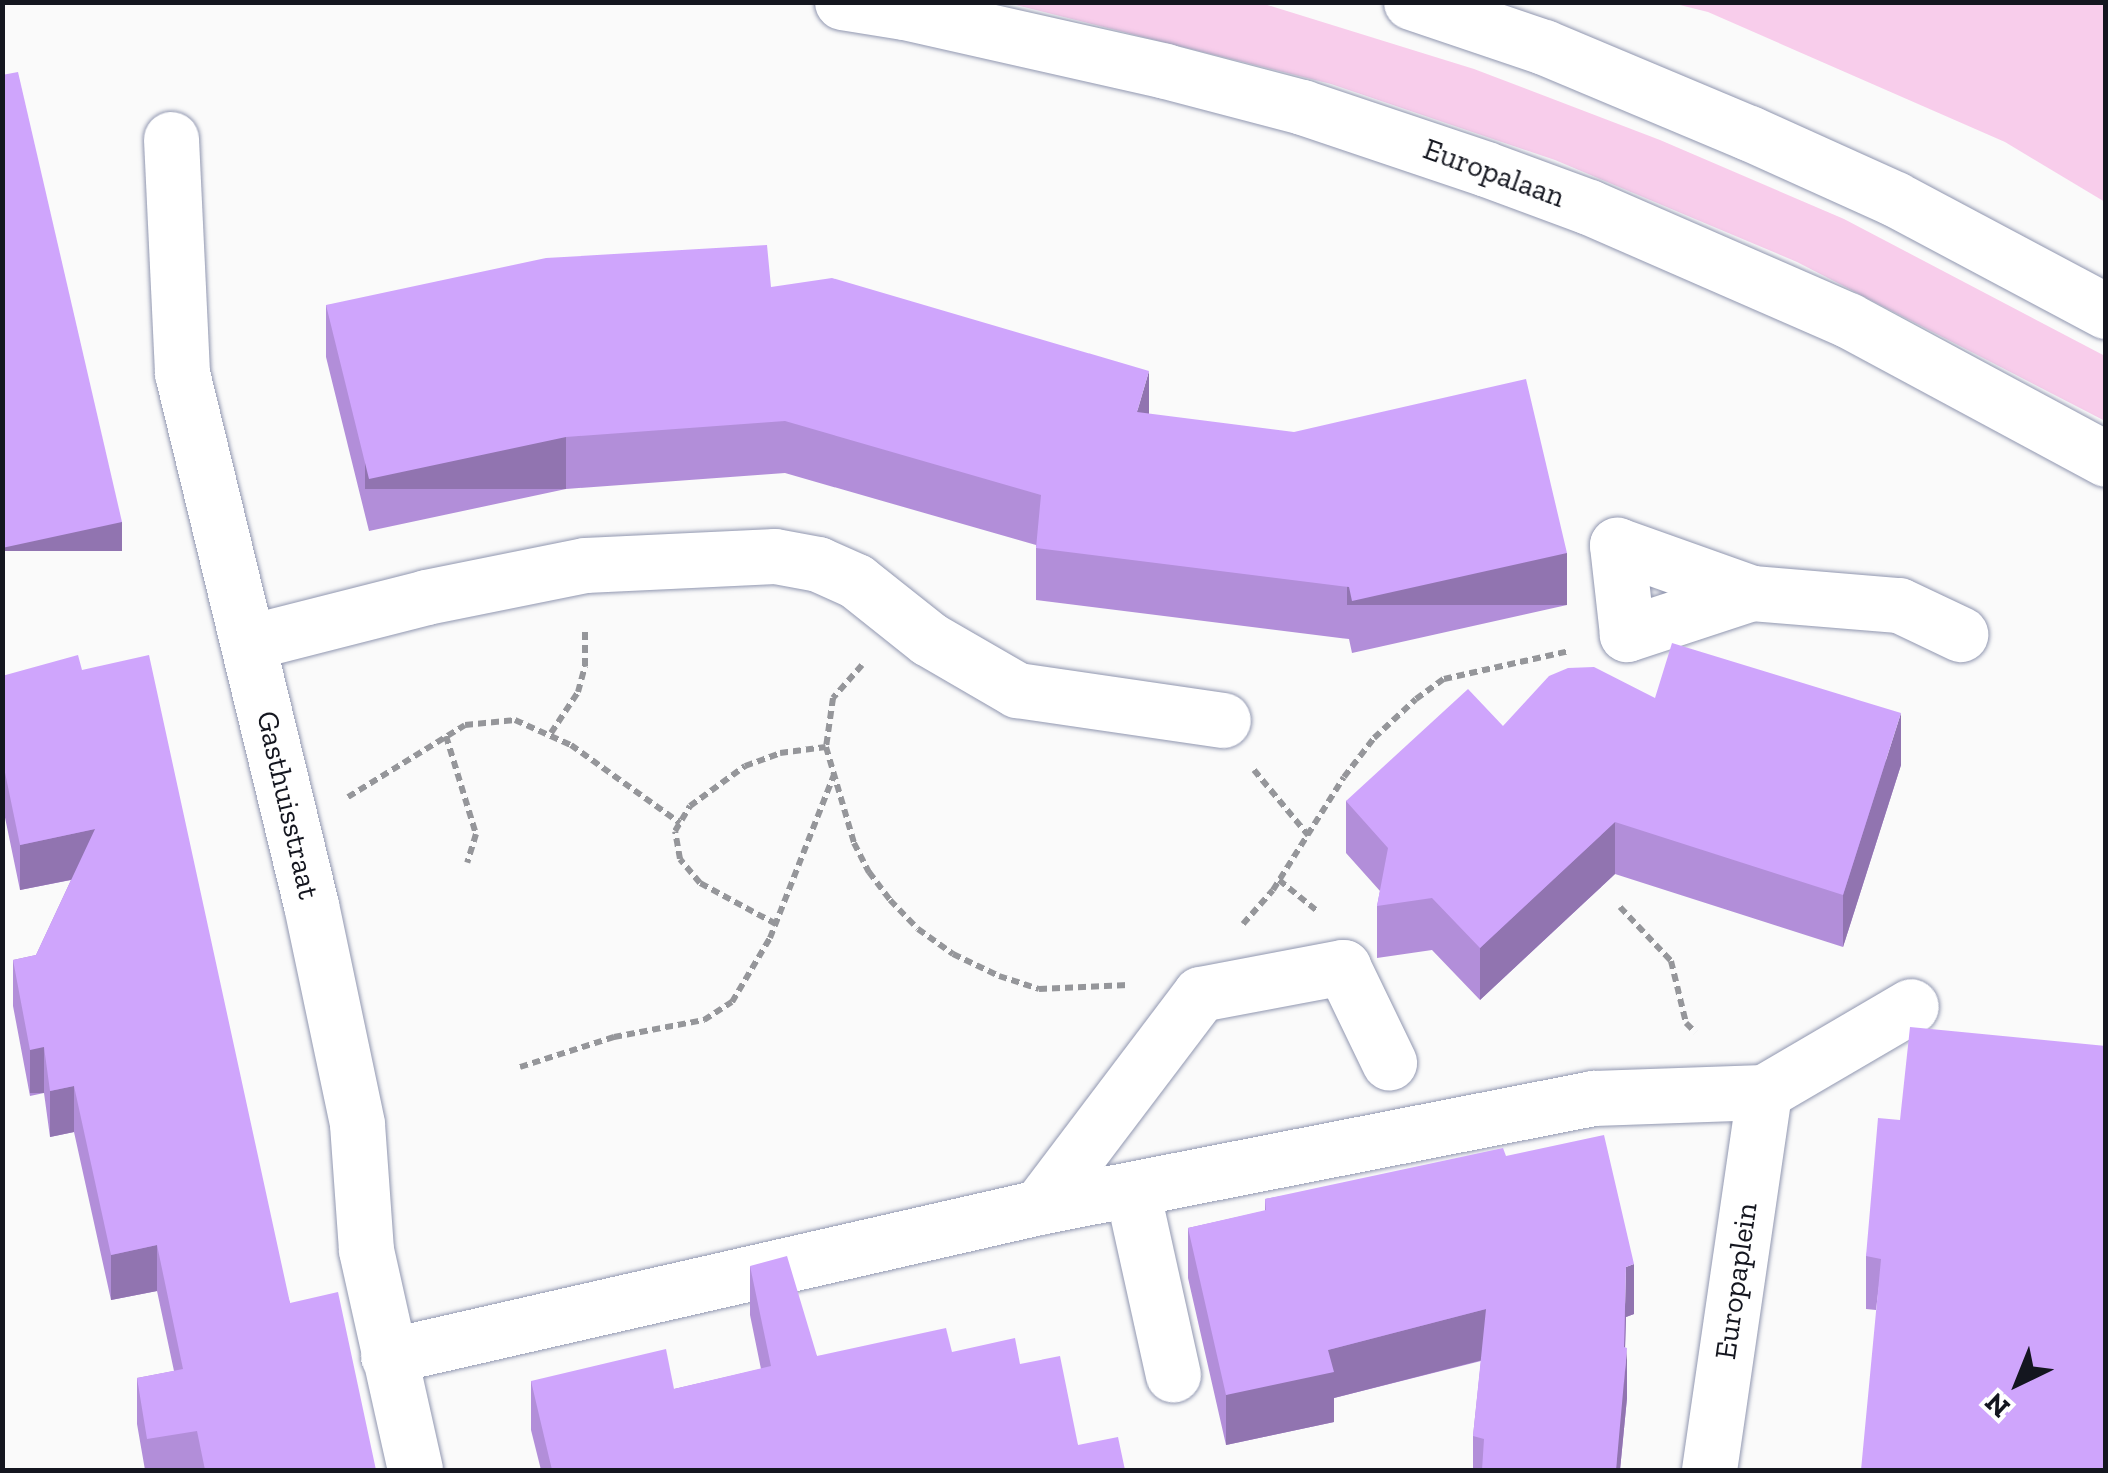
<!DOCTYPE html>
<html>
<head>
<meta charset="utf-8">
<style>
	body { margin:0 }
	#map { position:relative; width:2108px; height:1473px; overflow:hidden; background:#fafafa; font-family:"Zilla Slab",serif }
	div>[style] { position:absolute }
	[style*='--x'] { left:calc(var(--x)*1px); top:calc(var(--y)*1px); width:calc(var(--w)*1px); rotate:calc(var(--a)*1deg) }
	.green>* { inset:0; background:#f8cdeb }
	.path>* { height:6px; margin-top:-3px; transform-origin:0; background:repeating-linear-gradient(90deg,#95969a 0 8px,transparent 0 13px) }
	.roads { filter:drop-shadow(0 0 2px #9197b0) drop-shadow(0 0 2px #9197b0) }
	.minor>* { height:55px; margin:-27.5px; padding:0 27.5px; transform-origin:27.5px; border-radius:27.5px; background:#fff }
	.major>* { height:55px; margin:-27.5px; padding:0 27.5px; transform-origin:27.5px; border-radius:27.5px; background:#fff }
	.wall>* { inset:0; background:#b28ed9 }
	.shaded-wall>* { inset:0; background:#9174b0; transform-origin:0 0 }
	.building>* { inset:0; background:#cfa5fc }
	span { translate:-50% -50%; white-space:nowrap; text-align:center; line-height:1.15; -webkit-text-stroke:10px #fff; paint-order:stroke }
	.street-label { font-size:30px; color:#14161f }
	.frame { position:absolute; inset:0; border:5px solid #14161f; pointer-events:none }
	.north { position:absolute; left:1968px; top:1333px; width:100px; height:100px; -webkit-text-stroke:8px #fff; paint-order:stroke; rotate:223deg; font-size:28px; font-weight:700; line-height:40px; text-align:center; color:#14161f }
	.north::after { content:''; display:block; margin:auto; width:35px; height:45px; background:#14161f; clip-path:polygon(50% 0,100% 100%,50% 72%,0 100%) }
</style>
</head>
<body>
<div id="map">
	<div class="green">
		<i style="clip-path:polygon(1008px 3px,1261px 3px,1474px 69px,1660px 140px,1844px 219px,2105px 356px,2105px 421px,1797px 262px,1555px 160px,1331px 84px)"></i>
		<i style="clip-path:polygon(1672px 3px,2105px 3px,2105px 202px,2005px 142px,1708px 12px)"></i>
	</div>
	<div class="path">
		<i style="--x:862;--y:665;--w:44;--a:131.3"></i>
		<i style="--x:833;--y:698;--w:49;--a:98.1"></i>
		<i style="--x:826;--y:747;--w:100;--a:73.7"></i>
		<i style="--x:854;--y:843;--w:33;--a:63"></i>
		<i style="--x:869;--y:872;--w:35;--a:53"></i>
		<i style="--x:890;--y:900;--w:40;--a:46"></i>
		<i style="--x:918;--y:929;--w:43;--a:35.5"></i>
		<i style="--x:953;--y:954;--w:51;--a:25.6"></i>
		<i style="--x:999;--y:976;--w:42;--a:18"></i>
		<i style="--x:1039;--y:989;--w:89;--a:-2.6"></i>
		<i style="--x:551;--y:733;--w:49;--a:-56.6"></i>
		<i style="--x:578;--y:692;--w:27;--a:-75"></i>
		<i style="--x:585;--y:666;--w:37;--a:-90"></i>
		<i style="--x:446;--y:736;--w:102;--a:73"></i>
		<i style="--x:476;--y:834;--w:30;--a:107"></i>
		<i style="--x:1254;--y:770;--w:85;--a:50.3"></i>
		<i style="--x:348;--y:797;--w:137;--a:-31.6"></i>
		<i style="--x:465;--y:725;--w:50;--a:-5.7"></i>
		<i style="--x:515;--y:720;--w:61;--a:24.1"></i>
		<i style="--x:571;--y:745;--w:134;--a:35.6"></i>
		<i style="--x:1279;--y:880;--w:48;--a:39"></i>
		<i style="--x:1620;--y:907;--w:74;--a:46.6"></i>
		<i style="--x:1671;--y:961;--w:64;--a:76.4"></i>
		<i style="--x:1686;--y:1023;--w:13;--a:45"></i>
		<i style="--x:776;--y:924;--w:86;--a:-151.7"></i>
		<i style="--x:700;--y:883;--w:31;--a:-130"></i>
		<i style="--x:680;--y:859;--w:28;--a:-100"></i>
		<i style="--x:675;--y:831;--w:29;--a:-59"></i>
		<i style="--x:690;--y:806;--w:68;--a:-36"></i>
		<i style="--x:745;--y:766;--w:37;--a:-20"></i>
		<i style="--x:780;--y:753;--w:46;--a:-7.4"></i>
		<i style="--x:1243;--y:924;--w:45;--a:-48.6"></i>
		<i style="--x:1273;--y:890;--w:133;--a:-57.9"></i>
		<i style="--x:1344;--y:777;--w:49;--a:-52.4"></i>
		<i style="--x:1374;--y:738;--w:57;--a:-42.9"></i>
		<i style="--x:1416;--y:699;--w:34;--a:-36"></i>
		<i style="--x:1444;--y:679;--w:128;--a:-12.6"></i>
		<i style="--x:520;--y:1067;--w:99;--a:-17.7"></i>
		<i style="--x:614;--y:1037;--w:92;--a:-10.7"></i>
		<i style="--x:704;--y:1020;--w:33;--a:-33"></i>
		<i style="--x:732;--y:1002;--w:74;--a:-59.3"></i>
		<i style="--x:770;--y:938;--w:175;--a:-68.6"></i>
	</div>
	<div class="roads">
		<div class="minor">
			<i style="--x:171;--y:139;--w:234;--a:87.3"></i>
			<i style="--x:182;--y:373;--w:547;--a:76.37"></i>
			<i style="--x:311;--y:905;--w:224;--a:78.1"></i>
			<i style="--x:357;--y:1124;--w:126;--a:85.9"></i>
			<i style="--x:366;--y:1250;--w:225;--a:77.4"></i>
			<i style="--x:1752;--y:593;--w:132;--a:161.8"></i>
			<i style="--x:1627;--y:634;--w:90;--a:-96.4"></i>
			<i style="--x:1617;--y:545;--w:143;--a:19.6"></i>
			<i style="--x:1752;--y:593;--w:147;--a:4.7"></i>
			<i style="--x:1899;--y:605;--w:68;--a:25.4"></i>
			<i style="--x:250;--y:642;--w:182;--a:-14.3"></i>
			<i style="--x:426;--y:597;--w:162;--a:-11.4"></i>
			<i style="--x:585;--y:565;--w:190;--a:-2.7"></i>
			<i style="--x:775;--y:556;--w:44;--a:10.5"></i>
			<i style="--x:818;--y:564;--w:42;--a:24.1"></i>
			<i style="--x:856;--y:581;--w:93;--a:38.5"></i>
			<i style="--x:929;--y:639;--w:102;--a:30.1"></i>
			<i style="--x:1017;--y:690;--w:208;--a:8.3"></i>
			<i style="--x:1132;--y:1190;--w:189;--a:77.5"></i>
			<i style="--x:1039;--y:1207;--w:565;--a:-11.13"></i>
			<i style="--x:1593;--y:1098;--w:171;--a:-2"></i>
			<i style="--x:1764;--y:1092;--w:170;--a:-30.3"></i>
			<i style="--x:388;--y:1356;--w:668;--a:-12.89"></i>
			<i style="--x:1039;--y:1207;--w:267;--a:-52.9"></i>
			<i style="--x:1200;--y:994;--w:146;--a:-10.7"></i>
			<i style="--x:1343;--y:967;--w:106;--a:64.2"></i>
			<i style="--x:1709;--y:1470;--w:382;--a:-81.7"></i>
		</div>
		<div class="major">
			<i style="--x:842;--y:2;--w:63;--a:9.2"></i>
			<i style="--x:904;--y:12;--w:268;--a:12.7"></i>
			<i style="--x:1165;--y:71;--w:142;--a:14.7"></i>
			<i style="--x:1302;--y:107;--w:194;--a:18.6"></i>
			<i style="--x:1486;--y:169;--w:110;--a:20.3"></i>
			<i style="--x:1589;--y:207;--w:283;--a:23.6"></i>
			<i style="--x:1848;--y:320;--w:293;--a:28.3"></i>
			<i style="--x:1411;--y:2;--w:140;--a:18.7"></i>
			<i style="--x:1544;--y:47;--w:222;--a:22.8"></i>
			<i style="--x:1749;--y:133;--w:160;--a:24.3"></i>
			<i style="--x:1895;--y:199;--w:239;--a:28"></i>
		</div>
	</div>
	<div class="wall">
		<i style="clip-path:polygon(771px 287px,1149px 414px,1567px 605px,1352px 653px,1349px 639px,1036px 600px,1036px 545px,785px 473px,566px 489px,369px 531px,326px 357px,326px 305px)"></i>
		<i style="clip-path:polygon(82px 670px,290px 1303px,376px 1470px,145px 1470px,137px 1424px,137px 1378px,174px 1371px,157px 1291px,111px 1300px,74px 1132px,50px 1137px,44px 1093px,30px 1096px,13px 1006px,13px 960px,36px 955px,71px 880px,20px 890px,2px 803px,2px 676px)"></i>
		<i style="clip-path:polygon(1655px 698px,1901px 765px,1843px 947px,1615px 874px,1480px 1000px,1432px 950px,1377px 958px,1377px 906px,1380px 891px,1346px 853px,1346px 801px,1503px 726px)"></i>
		<i style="clip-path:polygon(1900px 1120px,1876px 1310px,1866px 1309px,1866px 1256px)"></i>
		<i style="clip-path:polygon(1506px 1156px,1634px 1314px,1626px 1317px,1625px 1347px,1627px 1398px,1620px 1470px,1473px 1470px,1473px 1436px,1481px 1361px,1334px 1398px,1334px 1422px,1226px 1445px,1188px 1278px,1188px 1228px,1265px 1211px,1265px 1199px)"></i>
		<i style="clip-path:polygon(750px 1266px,817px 1356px,952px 1352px,1020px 1364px,1078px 1445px,1125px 1470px,541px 1470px,531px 1430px,531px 1381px,674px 1389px,761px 1369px,750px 1315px)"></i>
	</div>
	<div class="shaded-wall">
		<i style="clip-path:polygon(1149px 371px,1149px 423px,1137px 412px)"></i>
		<i style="left:566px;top:437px;width:52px;height:201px;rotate:90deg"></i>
		<i style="left:122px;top:522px;width:29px;height:123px;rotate:90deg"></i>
		<i style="left:1567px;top:553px;width:52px;height:220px;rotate:90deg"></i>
		<i style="clip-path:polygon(1901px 713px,1901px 765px,1843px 947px,1843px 895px)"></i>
		<i style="clip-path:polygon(1615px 822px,1615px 874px,1480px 1000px,1480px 948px)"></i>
		<i style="clip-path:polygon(95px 829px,95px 875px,20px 890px,20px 845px)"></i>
		<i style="left:44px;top:1047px;width:46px;height:14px;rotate:90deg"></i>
		<i style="clip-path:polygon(74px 1086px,74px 1132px,50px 1137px,50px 1091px)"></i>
		<i style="clip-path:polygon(157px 1245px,157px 1291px,111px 1300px,111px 1255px)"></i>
		<i style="clip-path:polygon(1634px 1264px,1634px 1314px,1626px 1317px,1624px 1385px,1627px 1348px,1627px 1398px,1620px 1470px,1616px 1470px,1624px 1347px,1626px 1267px)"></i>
		<i style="clip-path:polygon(1486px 1309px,1486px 1359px,1334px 1398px,1334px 1422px,1226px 1445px,1226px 1395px,1328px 1350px)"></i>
	</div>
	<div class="building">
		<i style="clip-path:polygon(18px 72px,122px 522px,2px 548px,2px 75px)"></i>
		<i style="clip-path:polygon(767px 245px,771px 287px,832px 278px,1149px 371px,1137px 412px,1294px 432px,1526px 379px,1567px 553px,1352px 601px,1349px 587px,1036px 548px,1041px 495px,785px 421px,566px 437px,369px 479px,326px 305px,546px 258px)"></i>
		<i style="clip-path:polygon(1672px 643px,1901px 713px,1843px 895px,1615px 822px,1480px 948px,1432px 898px,1377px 906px,1388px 848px,1346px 801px,1468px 689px,1503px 726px,1549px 676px,1568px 668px,1594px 667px,1655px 698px)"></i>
		<i style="clip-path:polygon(78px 655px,82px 670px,149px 655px,290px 1303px,338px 1292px,376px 1470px,205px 1470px,197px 1431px,147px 1439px,137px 1378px,183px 1369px,157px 1245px,111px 1255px,74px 1086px,50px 1091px,44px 1047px,30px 1050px,13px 960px,36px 955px,95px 829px,20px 845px,2px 758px,2px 676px)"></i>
		<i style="clip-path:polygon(1910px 1027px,2106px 1046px,2106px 1470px,1861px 1470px,1881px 1259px,1866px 1256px,1878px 1118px,1900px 1120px)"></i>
		<i style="clip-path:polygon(1604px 1135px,1634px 1264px,1626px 1267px,1624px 1347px,1627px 1348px,1616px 1470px,1482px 1470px,1484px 1439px,1473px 1436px,1486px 1309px,1328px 1350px,1334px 1372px,1226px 1395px,1188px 1228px,1266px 1210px,1265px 1199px,1503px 1148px,1506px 1156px)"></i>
		<i style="clip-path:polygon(787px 1256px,817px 1356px,946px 1328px,952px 1352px,1015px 1338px,1020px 1364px,1060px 1356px,1078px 1445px,1118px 1437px,1125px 1470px,552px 1470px,531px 1381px,666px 1349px,674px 1389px,771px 1366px,750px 1266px)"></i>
	</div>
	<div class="street-label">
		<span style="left:1494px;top:173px;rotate:20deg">Europalaan</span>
		<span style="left:288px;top:805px;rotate:77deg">Gasthuisstraat</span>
		<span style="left:1736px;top:1281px;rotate:-82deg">Europaplein</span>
	</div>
	<div class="frame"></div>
	<div class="north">N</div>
</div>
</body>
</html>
